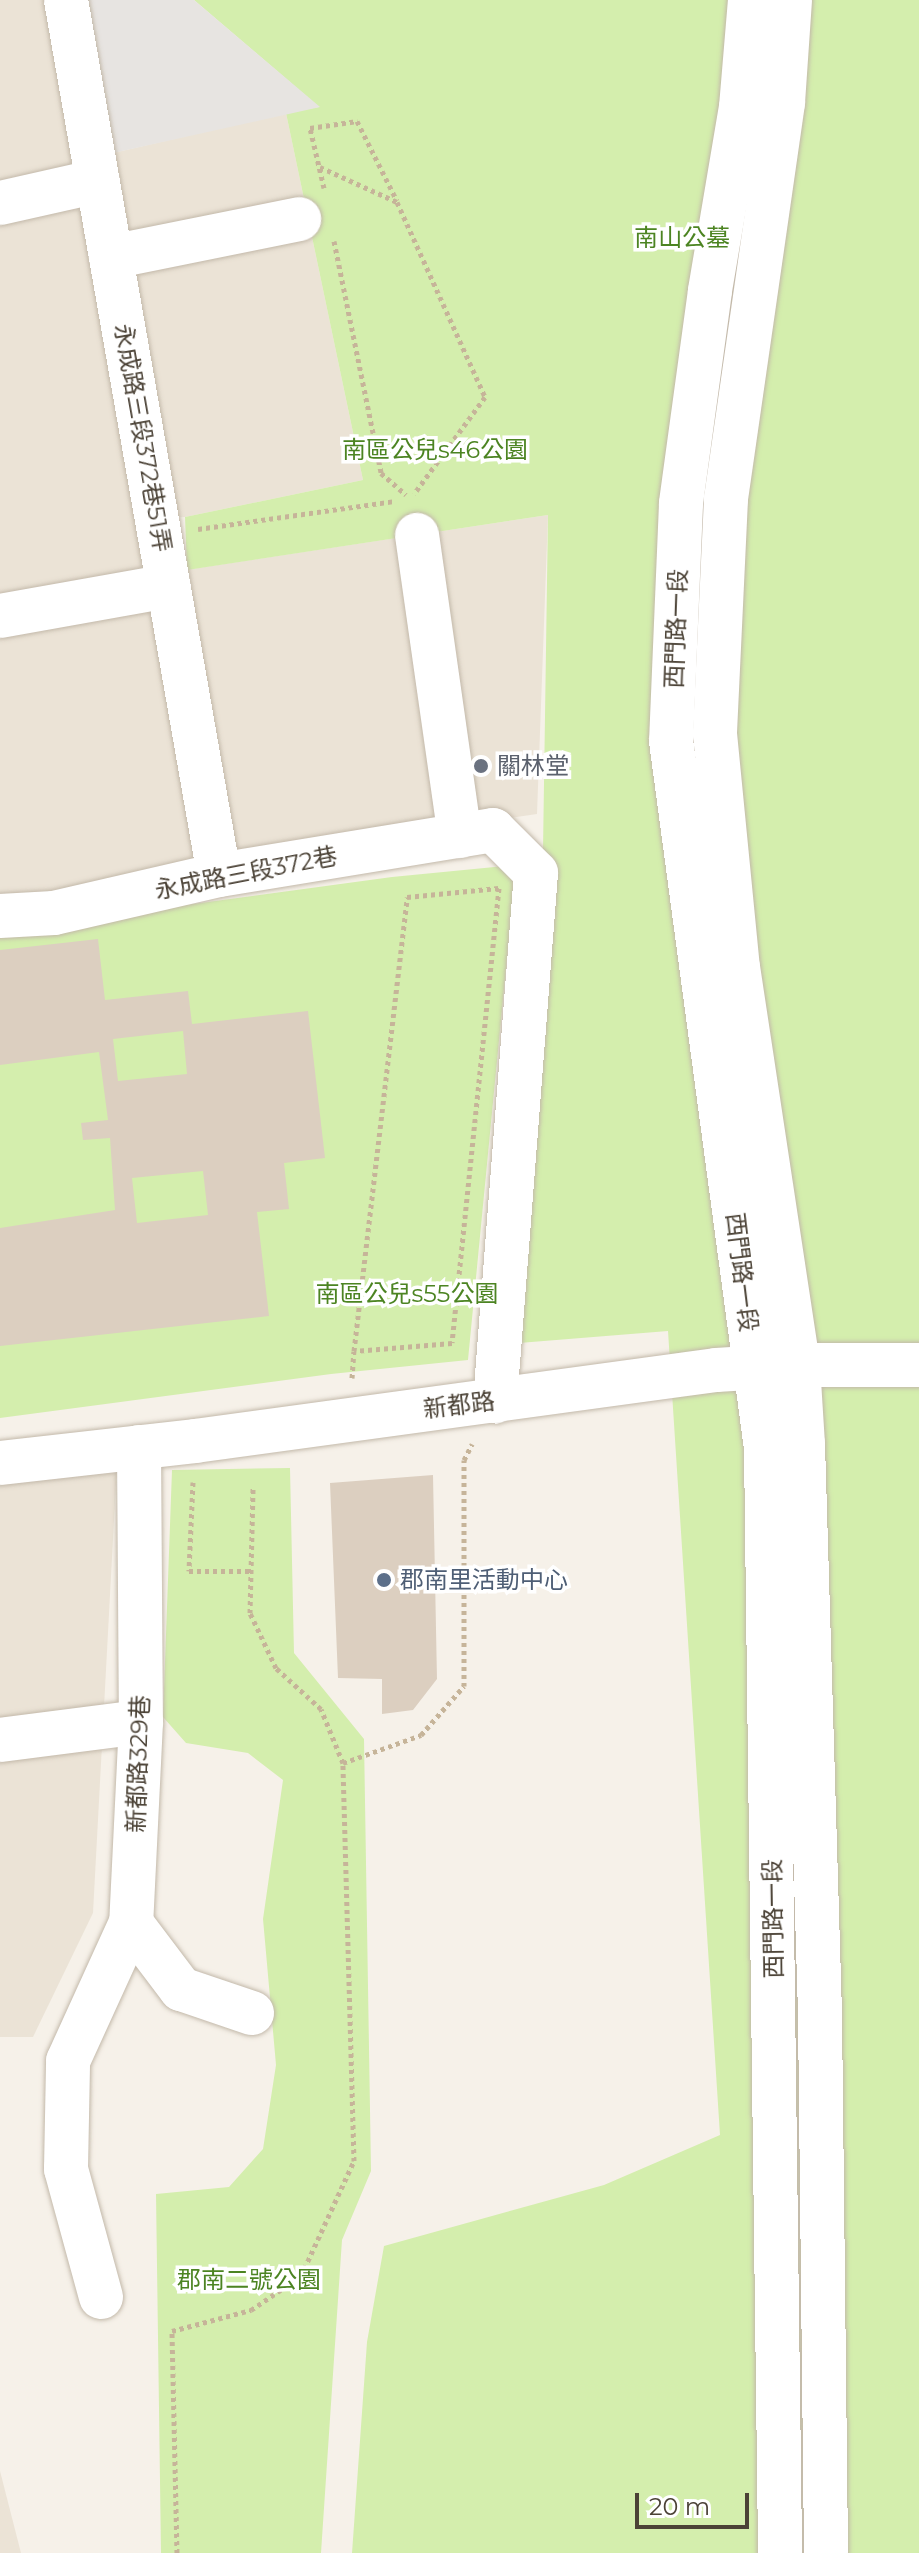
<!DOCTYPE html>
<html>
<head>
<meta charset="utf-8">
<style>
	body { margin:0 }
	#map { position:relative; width:919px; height:2553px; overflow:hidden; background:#f6f1e9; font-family:Montserrat,"Noto Sans TC",sans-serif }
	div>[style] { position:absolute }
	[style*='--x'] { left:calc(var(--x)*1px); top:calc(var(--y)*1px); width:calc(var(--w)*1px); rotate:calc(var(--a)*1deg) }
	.residential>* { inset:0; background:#ebe3d6 }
	.green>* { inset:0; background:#d4eead }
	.parking>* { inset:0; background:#e7e4e1 }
	.building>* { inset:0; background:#dccfc0 }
	.path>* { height:5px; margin-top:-2.5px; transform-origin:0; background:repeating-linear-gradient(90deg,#c6b499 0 4px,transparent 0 8px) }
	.roads { filter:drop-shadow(0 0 2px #c3b9aa) drop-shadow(0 0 2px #c3b9aa) }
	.minor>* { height:44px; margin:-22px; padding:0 22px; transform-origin:22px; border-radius:22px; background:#fff }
	.dots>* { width:22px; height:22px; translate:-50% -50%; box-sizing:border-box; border:4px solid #fff; border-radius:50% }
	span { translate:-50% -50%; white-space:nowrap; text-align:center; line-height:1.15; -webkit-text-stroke:7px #fff; paint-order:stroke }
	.park-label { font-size:24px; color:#4c8422 }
	.street-label { font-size:24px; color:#4b4236 }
	.worship-label { font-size:24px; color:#5b616d }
	.left { translate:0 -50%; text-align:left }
	.service-label { font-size:24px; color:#4e5e75 }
	.scale { position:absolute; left:635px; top:2493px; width:114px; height:36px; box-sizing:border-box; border:4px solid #4b4236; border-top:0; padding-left:10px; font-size:24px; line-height:28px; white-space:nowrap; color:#4b4236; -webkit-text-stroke:6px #fff; paint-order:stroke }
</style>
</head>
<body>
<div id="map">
	<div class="residential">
		<i style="clip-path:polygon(0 0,81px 0,113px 153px,286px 113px,363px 480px,185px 517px,152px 518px,158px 574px,548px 515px,537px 814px,225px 860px,0 906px)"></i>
		<i style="clip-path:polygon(117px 1464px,93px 1913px,33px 2037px,0 2037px,0 1480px)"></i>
		<i style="clip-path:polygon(0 2471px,21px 2553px,0 2553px)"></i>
	</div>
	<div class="green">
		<i style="clip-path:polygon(194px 0,919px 0,919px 2553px,352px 2553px,367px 2342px,384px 2246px,604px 2185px,720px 2135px,668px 1331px,519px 1343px,543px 850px,548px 515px,187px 570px,185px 517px,363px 480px,286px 113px,319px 107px)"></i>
		<i style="clip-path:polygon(516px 865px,468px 1360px,331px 1374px,0 1418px,0 930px,392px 877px)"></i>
		<i style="clip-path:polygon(290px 1468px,294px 1653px,364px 1739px,371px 2171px,342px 2240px,321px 2553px,161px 2553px,156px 2194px,229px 2187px,263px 2149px,276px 2065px,263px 1919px,283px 1780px,248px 1753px,186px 1743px,163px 1717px,172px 1470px)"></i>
	</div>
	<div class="parking">
		<i style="clip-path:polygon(81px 0,194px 0,320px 107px,113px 153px)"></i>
	</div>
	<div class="building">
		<i style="clip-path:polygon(evenodd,98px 939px,105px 1000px,188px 991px,192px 1024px,308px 1011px,325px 1158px,284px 1163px,289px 1209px,257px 1212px,269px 1316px,0 1346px,0 1228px,115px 1210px,110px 1138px,83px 1140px,81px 1123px,108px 1120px,99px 1052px,0 1065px,0 950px,98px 939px,183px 1031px,187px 1074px,118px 1081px,113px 1039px,183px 1031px,98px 939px,203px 1171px,208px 1215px,137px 1223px,132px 1178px,203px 1171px)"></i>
		<i style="clip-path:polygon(433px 1475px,437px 1679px,413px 1710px,382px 1714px,382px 1679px,338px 1678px,330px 1483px)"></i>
	</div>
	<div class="path">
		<i style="--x:320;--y:167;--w:85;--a:24.4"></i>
		<i style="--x:397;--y:202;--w:214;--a:65.7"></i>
		<i style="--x:485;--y:397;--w:120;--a:126.2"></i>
		<i style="--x:324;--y:188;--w:62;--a:-103.1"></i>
		<i style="--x:310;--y:128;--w:48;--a:-8.5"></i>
		<i style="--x:357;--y:121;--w:89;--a:63.4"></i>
		<i style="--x:334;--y:241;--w:237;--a:78.5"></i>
		<i style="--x:381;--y:473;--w:33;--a:41"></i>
		<i style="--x:198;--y:529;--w:198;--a:-8.1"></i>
		<i style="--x:499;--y:888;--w:457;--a:95.9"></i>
		<i style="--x:452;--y:1343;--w:98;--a:175.3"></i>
		<i style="--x:354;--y:1351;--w:457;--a:-83.3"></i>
		<i style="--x:407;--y:897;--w:92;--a:-5.6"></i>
		<i style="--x:352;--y:1378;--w:27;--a:-86"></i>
		<i style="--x:193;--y:1482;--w:89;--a:92.6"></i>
		<i style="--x:189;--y:1571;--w:62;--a:0"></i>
		<i style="--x:343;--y:1763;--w:83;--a:-19.7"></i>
		<i style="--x:421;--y:1735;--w:65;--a:-48.7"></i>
		<i style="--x:464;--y:1686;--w:226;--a:-90"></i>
		<i style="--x:464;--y:1460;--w:18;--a:-63"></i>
		<i style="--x:177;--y:2553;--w:222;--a:-91.3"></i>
		<i style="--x:172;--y:2331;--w:82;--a:-14.9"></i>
		<i style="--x:251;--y:2310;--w:60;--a:-34.2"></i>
		<i style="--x:301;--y:2276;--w:127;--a:-65.3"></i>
		<i style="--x:354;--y:2161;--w:398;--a:-91.6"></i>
		<i style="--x:343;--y:1763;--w:58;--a:-112.2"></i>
		<i style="--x:321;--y:1709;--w:61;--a:-137.7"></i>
		<i style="--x:276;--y:1668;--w:61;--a:-115.3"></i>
		<i style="--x:250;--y:1613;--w:125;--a:-88.6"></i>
	</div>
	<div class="roads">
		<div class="minor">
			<i style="--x:66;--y:0;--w:888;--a:80.08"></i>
			<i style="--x:750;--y:0;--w:107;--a:94.8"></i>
			<i style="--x:741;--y:107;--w:187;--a:99.6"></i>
			<i style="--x:710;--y:291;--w:215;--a:97.8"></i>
			<i style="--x:681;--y:504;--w:237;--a:92.4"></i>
			<i style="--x:671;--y:741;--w:713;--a:82.35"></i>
			<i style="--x:766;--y:1448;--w:1105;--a:89.27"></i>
			<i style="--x:790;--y:0;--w:103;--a:93.9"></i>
			<i style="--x:783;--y:103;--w:400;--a:98.2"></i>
			<i style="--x:726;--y:499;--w:235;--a:92.7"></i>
			<i style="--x:715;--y:734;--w:234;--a:84.4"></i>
			<i style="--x:738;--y:967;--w:402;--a:81.4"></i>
			<i style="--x:798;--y:1365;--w:79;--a:86.4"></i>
			<i style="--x:803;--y:1444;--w:570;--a:88.29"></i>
			<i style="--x:820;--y:2014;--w:539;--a:89.36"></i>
			<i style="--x:0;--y:203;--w:100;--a:-12.7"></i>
			<i style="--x:111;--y:257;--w:192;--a:-11.4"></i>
			<i style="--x:417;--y:535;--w:304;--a:81.9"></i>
			<i style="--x:0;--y:616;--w:171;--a:-10.1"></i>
			<i style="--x:0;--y:916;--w:54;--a:-3.2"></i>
			<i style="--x:54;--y:913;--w:169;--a:-13"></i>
			<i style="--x:219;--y:875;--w:278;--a:-9.3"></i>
			<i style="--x:493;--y:830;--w:61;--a:45"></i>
			<i style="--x:536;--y:873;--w:530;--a:94.44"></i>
			<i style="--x:139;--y:1447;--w:275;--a:89.6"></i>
			<i style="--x:141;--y:1722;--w:201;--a:92.8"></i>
			<i style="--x:131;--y:1923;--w:83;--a:52.9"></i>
			<i style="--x:181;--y:1989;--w:75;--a:18.7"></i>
			<i style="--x:0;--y:1463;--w:196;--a:-6.4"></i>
			<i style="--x:195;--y:1441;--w:526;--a:-7.76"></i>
			<i style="--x:716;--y:1370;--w:82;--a:-3.5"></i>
			<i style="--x:798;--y:1365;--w:121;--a:0"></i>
			<i style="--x:0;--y:1740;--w:142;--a:-7.3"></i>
			<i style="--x:101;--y:2297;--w:133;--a:-105.3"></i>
			<i style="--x:66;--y:2169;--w:108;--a:-88.9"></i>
			<i style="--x:68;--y:2061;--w:152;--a:-65.5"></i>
		</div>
	</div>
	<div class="dots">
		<i style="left:481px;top:766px;background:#6b7280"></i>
		<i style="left:384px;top:1580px;background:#5c6f8a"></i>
	</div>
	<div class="park-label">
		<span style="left:682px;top:238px">南山公墓</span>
		<span style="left:435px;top:450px">南區公兒s46公園</span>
		<span style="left:407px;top:1294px">南區公兒s55公園</span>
		<span style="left:249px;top:2280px">郡南二號公園</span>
	</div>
	<div class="street-label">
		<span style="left:143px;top:438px;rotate:80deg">永成路三段372巷51弄</span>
		<span style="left:676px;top:629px;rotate:-88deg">西門路一段</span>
		<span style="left:246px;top:873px;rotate:-11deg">永成路三段372巷</span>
		<span style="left:742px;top:1272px;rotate:83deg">西門路一段</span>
		<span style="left:459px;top:1405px;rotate:-7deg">新都路</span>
		<span style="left:138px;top:1764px;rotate:-88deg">新都路329巷</span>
		<span style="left:773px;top:1919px;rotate:-91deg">西門路一段</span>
	</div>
	<div class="worship-label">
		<span class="left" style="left:497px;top:766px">關林堂</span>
	</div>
	<div class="service-label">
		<span class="left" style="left:400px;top:1580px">郡南里活動中心</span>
	</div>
	<div class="scale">20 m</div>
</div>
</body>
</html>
